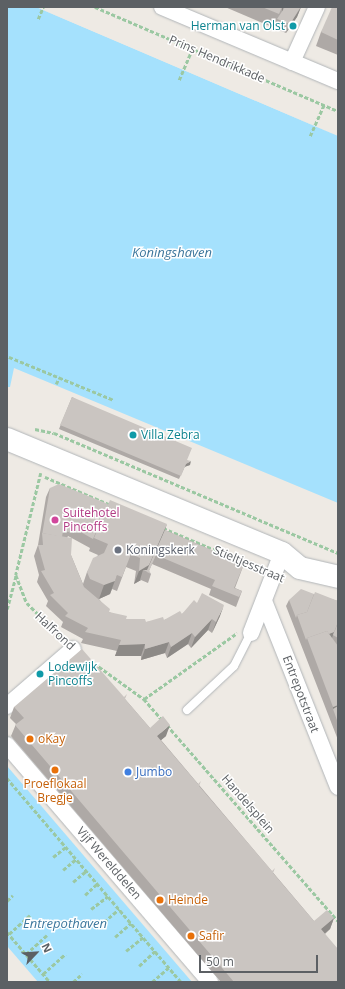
<!DOCTYPE html>
<html>
<head>
<meta charset="utf-8">
<style>
	body { margin:0 }
	#map { position:relative; width:345px; height:989px; overflow:hidden; background:#eeeae4; font-family:"Open Sans",sans-serif }
	div>[style] { position:absolute }
	[style*='--x'] { left:calc(var(--x)*1px); top:calc(var(--y)*1px); width:calc(var(--w)*1px); rotate:calc(var(--a)*1deg) }
	.water>* { inset:0; background:#a5e1fd }
	.pier>* { inset:0; background:#eeeae4 }
	.path>* { height:2.5px; margin-top:-1.25px; transform-origin:0; background:repeating-linear-gradient(90deg,#9bc8a2 0 4px,transparent 0 6px) }
	.roads { filter:drop-shadow(0 0 1px #b1b5b8) drop-shadow(0 0 1px #b1b5b8) }
	.lane>* { height:8px; margin:-4px; padding:0 4px; transform-origin:4px; border-radius:4px; background:#fff }
	.street>* { height:16px; margin:-8px; padding:0 8px; transform-origin:8px; border-radius:8px; background:#fff }
	.secondary>* { height:22px; margin:-11px; padding:0 11px; transform-origin:11px; border-radius:11px; background:#fff }
	.wall>* { inset:0; background:#aea9a6 }
	.shaded-wall>* { inset:0; background:#8d8a87; transform-origin:0 0 }
	.building>* { inset:0; background:#cac5c1 }
	.dots>* { width:11px; height:11px; translate:-50% -50%; box-sizing:border-box; border:2px solid #fff; border-radius:50% }
	span { translate:-50% -50%; white-space:nowrap; text-align:center; line-height:1.15; -webkit-text-stroke:3px #fff; paint-order:stroke }
	.culture-label { font-size:12px; color:#0d838f }
	.right { translate:-100% -50%; text-align:right }
	.left { translate:0 -50%; text-align:left }
	.street-label { font-size:12px; color:#5c6064 }
	.hotel-label { font-size:12px; color:#b23c85 }
	.worship-label { font-size:12px; color:#5b616d }
	.food-label { font-size:12px; color:#c56008 }
	.shop-label { font-size:12px; color:#366cbe }
	.water-label { font-size:13px; color:#3c779d; font-style:italic }
	.frame { position:absolute; inset:0; border:8px solid #5c6064; pointer-events:none }
	.north { position:absolute; left:16px; top:933px; width:40px; height:40px; -webkit-text-stroke:3px #fff; paint-order:stroke; rotate:65deg; font-size:11px; font-weight:700; line-height:16px; text-align:center; color:#5c6064 }
	.north::after { content:''; display:block; margin:auto; width:14px; height:18px; background:#5c6064; clip-path:polygon(50% 0,100% 100%,50% 72%,0 100%) }
	.scale { position:absolute; left:199px; top:955px; width:119px; height:18px; box-sizing:border-box; border:2px solid #5c6064; border-top:0; padding-left:5px; font-size:12px; line-height:14px; white-space:nowrap; color:#5c6064; -webkit-text-stroke:3px #fff; paint-order:stroke }
</style>
</head>
<body>
<div id="map">
	<div class="water">
		<i style="clip-path:polygon(7px 7px,36px 7px,338px 136px,338px 503px,14px 368px,10px 387px,7px 387px)"></i>
		<i style="clip-path:polygon(7px 766px,192px 982px,38px 982px,7px 946px)"></i>
	</div>
	<div class="pier">
		<i style="clip-path:polygon(36px 7px,138px 48px,338px 136px,137px 50px)"></i>
	</div>
	<div class="path">
		<i style="--x:95;--y:7;--w:264;--a:23.2"></i>
		<i style="--x:38;--y:19;--w:13;--a:-67"></i>
		<i style="--x:179;--y:80;--w:34;--a:-67"></i>
		<i style="--x:310;--y:136;--w:34;--a:-66"></i>
		<i style="--x:9;--y:357;--w:113;--a:22.3"></i>
		<i style="--x:56;--y:384;--w:7;--a:-63"></i>
		<i style="--x:35;--y:429;--w:19;--a:12"></i>
		<i style="--x:54;--y:433;--w:308;--a:22.9"></i>
		<i style="--x:41;--y:473;--w:105;--a:103.8"></i>
		<i style="--x:16;--y:575;--w:30;--a:69"></i>
		<i style="--x:27;--y:603;--w:49;--a:45"></i>
		<i style="--x:45;--y:477;--w:72;--a:23"></i>
		<i style="--x:163;--y:528;--w:105;--a:22.9"></i>
		<i style="--x:7;--y:609;--w:35;--a:-75"></i>
		<i style="--x:94;--y:663;--w:62;--a:35.8"></i>
		<i style="--x:144;--y:699;--w:114;--a:-35.4"></i>
		<i style="--x:144;--y:699;--w:28;--a:49"></i>
		<i style="--x:167;--y:725;--w:260;--a:48.9"></i>
		<i style="--x:7;--y:778;--w:268;--a:49.5"></i>
		<i style="--x:53;--y:857;--w:16;--a:-38"></i>
		<i style="--x:63;--y:870;--w:17;--a:-40"></i>
		<i style="--x:73;--y:882;--w:17;--a:-40"></i>
		<i style="--x:85;--y:895;--w:16;--a:-43"></i>
		<i style="--x:7;--y:901;--w:8;--a:-45"></i>
		<i style="--x:91;--y:909;--w:21;--a:-37"></i>
		<i style="--x:104;--y:922;--w:20;--a:-41"></i>
		<i style="--x:7;--y:932;--w:66;--a:49.3"></i>
		<i style="--x:9;--y:934;--w:28;--a:-42"></i>
		<i style="--x:115;--y:937;--w:21;--a:-41"></i>
		<i style="--x:126;--y:951;--w:22;--a:-39"></i>
		<i style="--x:26;--y:954;--w:28;--a:-42"></i>
		<i style="--x:139;--y:966;--w:22;--a:-43"></i>
		<i style="--x:43;--y:974;--w:30;--a:-42"></i>
		<i style="--x:73;--y:982;--w:12;--a:-42"></i>
		<i style="--x:152;--y:982;--w:23;--a:-41"></i>
	</div>
	<div class="roads">
		<div class="lane">
			<i style="--x:187;--y:710;--w:64;--a:-43.1"></i>
			<i style="--x:234;--y:666;--w:37;--a:-63"></i>
		</div>
		<div class="street">
			<i style="--x:162;--y:7;--w:191;--a:22.8"></i>
			<i style="--x:292;--y:62;--w:60;--a:-65.6"></i>
			<i style="--x:264;--y:601;--w:200;--a:68.3"></i>
			<i style="--x:251;--y:633;--w:86;--a:-68.8"></i>
			<i style="--x:7;--y:706;--w:87;--a:-40.8"></i>
			<i style="--x:7;--y:745;--w:312;--a:49.4"></i>
		</div>
		<div class="secondary">
			<i style="--x:7;--y:439;--w:298;--a:22.5"></i>
			<i style="--x:282;--y:553;--w:23;--a:40"></i>
			<i style="--x:300;--y:568;--w:39;--a:13"></i>
		</div>
	</div>
	<div class="wall">
		<i style="clip-path:polygon(225px 7px,301px 7px,297px 17px,286px 33px)"></i>
		<i style="clip-path:polygon(338px 7px,338px 55px,316px 46px,321px 32px)"></i>
		<i style="clip-path:polygon(72px 397px,187px 460px,190px 465px,184px 467px,179px 479px,59px 429px)"></i>
		<i style="clip-path:polygon(evenodd,50px 488px,165px 530px,244px 564px,235px 588px,242px 591px,236px 607px,209px 595px,211px 589px,152px 564px,149px 571px,151px 574px,148px 583px,141px 580px,134px 584px,136px 571px,126px 567px,117px 591px,112px 589px,110px 594px,99px 599px,109px 612px,126px 619px,146px 622px,164px 620px,182px 614px,197px 603px,220px 616px,212px 633px,208px 630px,191px 648px,188px 644px,167px 658px,165px 653px,141px 660px,141px 656px,115px 656px,117px 651px,81px 643px,83px 639px,61px 627px,63px 622px,46px 606px,48px 601px,37px 582px,39px 575px,34px 556px,38px 545px,46px 497px,50px 488px,68px 536px,90px 548px,89px 551px,98px 555px,87px 572px,83px 584px,71px 555px,67px 538px,68px 536px)"></i>
		<i style="clip-path:polygon(314px 594px,338px 601px,338px 646px,337px 645px,338px 646px,338px 740px,286px 606px,289px 600px)"></i>
		<i style="clip-path:polygon(125px 699px,150px 728px,166px 736px,161px 740px,314px 921px,334px 918px,330px 929px,325px 934px,338px 982px,221px 982px,11px 736px,16px 724px,10px 718px,14px 707px)"></i>
	</div>
	<div class="shaded-wall">
		<i style="left:282px;top:7px;width:1px;height:13px"></i>
		<i style="clip-path:polygon(301px 7px,297px 17px,286px 33px,290px 24px)"></i>
		<i style="clip-path:polygon(191px 461px,190px 465px,184px 467px,179px 479px,186px 464px)"></i>
		<i style="clip-path:polygon(167px 524px,162px 538px,147px 572px,143px 570px,140px 580px,141px 580px,134px 584px,139px 571px)"></i>
		<i style="clip-path:polygon(117px 575px,110px 594px,99px 599px,104px 585px)"></i>
		<i style="clip-path:polygon(224px 605px,220px 616px,212px 633px,216px 622px)"></i>
		<i style="clip-path:polygon(212px 619px,208px 630px,191px 648px,195px 637px)"></i>
		<i style="clip-path:polygon(334px 632px,331px 641px,308px 640px)"></i>
		<i style="clip-path:polygon(192px 633px,188px 644px,167px 658px,171px 647px)"></i>
		<i style="clip-path:polygon(169px 642px,165px 653px,141px 660px,145px 649px)"></i>
		<i style="clip-path:polygon(145px 644px,141px 656px,115px 656px,119px 645px)"></i>
		<i style="clip-path:polygon(338px 705px,338px 714px,333px 709px,333px 707px)"></i>
		<i style="clip-path:polygon(170px 725px,166px 736px,153px 747px,157px 736px)"></i>
		<i style="clip-path:polygon(334px 918px,330px 929px,317px 940px,321px 929px)"></i>
	</div>
	<div class="building">
		<i style="clip-path:polygon(262px 7px,282px 7px,279px 14px)"></i>
		<i style="clip-path:polygon(285px 7px,297px 7px,300px 8px,290px 24px,277px 19px)"></i>
		<i style="clip-path:polygon(332px 7px,338px 7px,338px 40px,321px 32px)"></i>
		<i style="clip-path:polygon(72px 397px,192px 448px,187px 460px,191px 461px,186px 464px,181px 476px,60px 425px)"></i>
		<i style="clip-path:polygon(59px 484px,108px 504px,93px 539px,70px 526px,69px 532px,63px 531px,62px 537px,42px 533px,42px 535px,50px 488px)"></i>
		<i style="clip-path:polygon(110px 500px,167px 524px,149px 565px,139px 571px,140px 558px,131px 554px,122px 577px,117px 575px,115px 581px,104px 585px,90px 579px,87px 572px,93px 558px,104px 553px,108px 544px,94px 538px)"></i>
		<i style="clip-path:polygon(165px 530px,244px 564px,234px 588px,242px 591px,239px 597px,212px 586px,215px 580px,156px 555px,149px 571px,151px 574px,143px 570px,147px 570px)"></i>
		<i style="clip-path:polygon(42px 533px,72px 538px,71px 555px,84px 587px,110px 609px,109px 612px,127px 616px,126px 619px,145px 619px,146px 622px,163px 617px,164px 620px,180px 611px,182px 614px,194px 600px,197px 603px,202px 593px,224px 605px,216px 622px,212px 619px,195px 637px,192px 633px,171px 647px,169px 642px,145px 649px,145px 644px,119px 645px,121px 640px,85px 632px,88px 628px,65px 616px,68px 613px,50px 595px,54px 593px,41px 571px,45px 570px,38px 545px,43px 545px)"></i>
		<i style="clip-path:polygon(301px 589px,314px 594px,307px 612px,297px 615px,296px 618px,289px 600px)"></i>
		<i style="clip-path:polygon(315px 592px,338px 601px,338px 622px,334px 632px,329px 634px,327px 631px,307px 638px,306px 640px,297px 615px,307px 612px)"></i>
		<i style="clip-path:polygon(338px 623px,338px 638px,333px 635px)"></i>
		<i style="clip-path:polygon(327px 631px,338px 646px,338px 705px,333px 707px,307px 638px)"></i>
		<i style="clip-path:polygon(82px 649px,124px 697px,127px 694px,125px 699px,150px 728px,163px 716px,170px 725px,157px 736px,198px 784px,201px 781px,199px 786px,272px 871px,275px 868px,273px 873px,314px 921px,327px 910px,334px 918px,321px 929px,338px 949px,338px 982px,234px 982px,15px 725px,24px 718px,14px 707px)"></i>
		<i style="clip-path:polygon(338px 706px,338px 723px,333px 709px)"></i>
	</div>
	<div class="dots">
		<i style="left:293px;top:26px;background:#0f9aa8"></i>
		<i style="left:133px;top:435px;background:#0f9aa8"></i>
		<i style="left:55px;top:520px;background:#d1479c"></i>
		<i style="left:118px;top:550px;background:#6b7280"></i>
		<i style="left:40px;top:674px;background:#0f9aa8"></i>
		<i style="left:30px;top:739px;background:#e8710a"></i>
		<i style="left:55px;top:770px;background:#e8710a"></i>
		<i style="left:128px;top:772px;background:#3f7fe0"></i>
		<i style="left:160px;top:900px;background:#e8710a"></i>
		<i style="left:191px;top:936px;background:#e8710a"></i>
	</div>
	<div class="culture-label">
		<span class="right" style="left:285px;top:26px">Herman van Olst</span>
		<span class="left" style="left:141px;top:435px">Villa Zebra</span>
		<span class="left" style="left:48px;top:674px">Lodewijk<br>Pincoffs</span>
	</div>
	<div class="street-label">
		<span style="left:217px;top:59px;rotate:23deg">Prins Hendrikkade</span>
		<span style="left:249px;top:564px;rotate:23deg">Stieltjesstraat</span>
		<span style="left:55px;top:631px;rotate:43deg">Halfrond</span>
		<span style="left:301px;top:694px;rotate:69deg">Entrepotstraat</span>
		<span style="left:248px;top:804px;rotate:49deg">Handelsplein</span>
		<span style="left:109px;top:863px;rotate:49deg">Vijf Werelddelen</span>
	</div>
	<div class="hotel-label">
		<span class="left" style="left:63px;top:520px">Suitehotel<br>Pincoffs</span>
	</div>
	<div class="worship-label">
		<span class="left" style="left:126px;top:550px">Koningskerk</span>
	</div>
	<div class="food-label">
		<span class="left" style="left:38px;top:739px">oKay</span>
		<span style="left:55px;top:791px">Proeflokaal<br>Bregje</span>
		<span class="left" style="left:168px;top:900px">Heinde</span>
		<span class="left" style="left:199px;top:936px">Safir</span>
	</div>
	<div class="shop-label">
		<span class="left" style="left:136px;top:772px">Jumbo</span>
	</div>
	<div class="water-label">
		<span style="left:172px;top:252px">Koningshaven</span>
		<span style="left:65px;top:923px">Entrepothaven</span>
	</div>
	<div class="frame"></div>
	<div class="north">N</div>
	<div class="scale">50 m</div>
</div>
</body>
</html>
